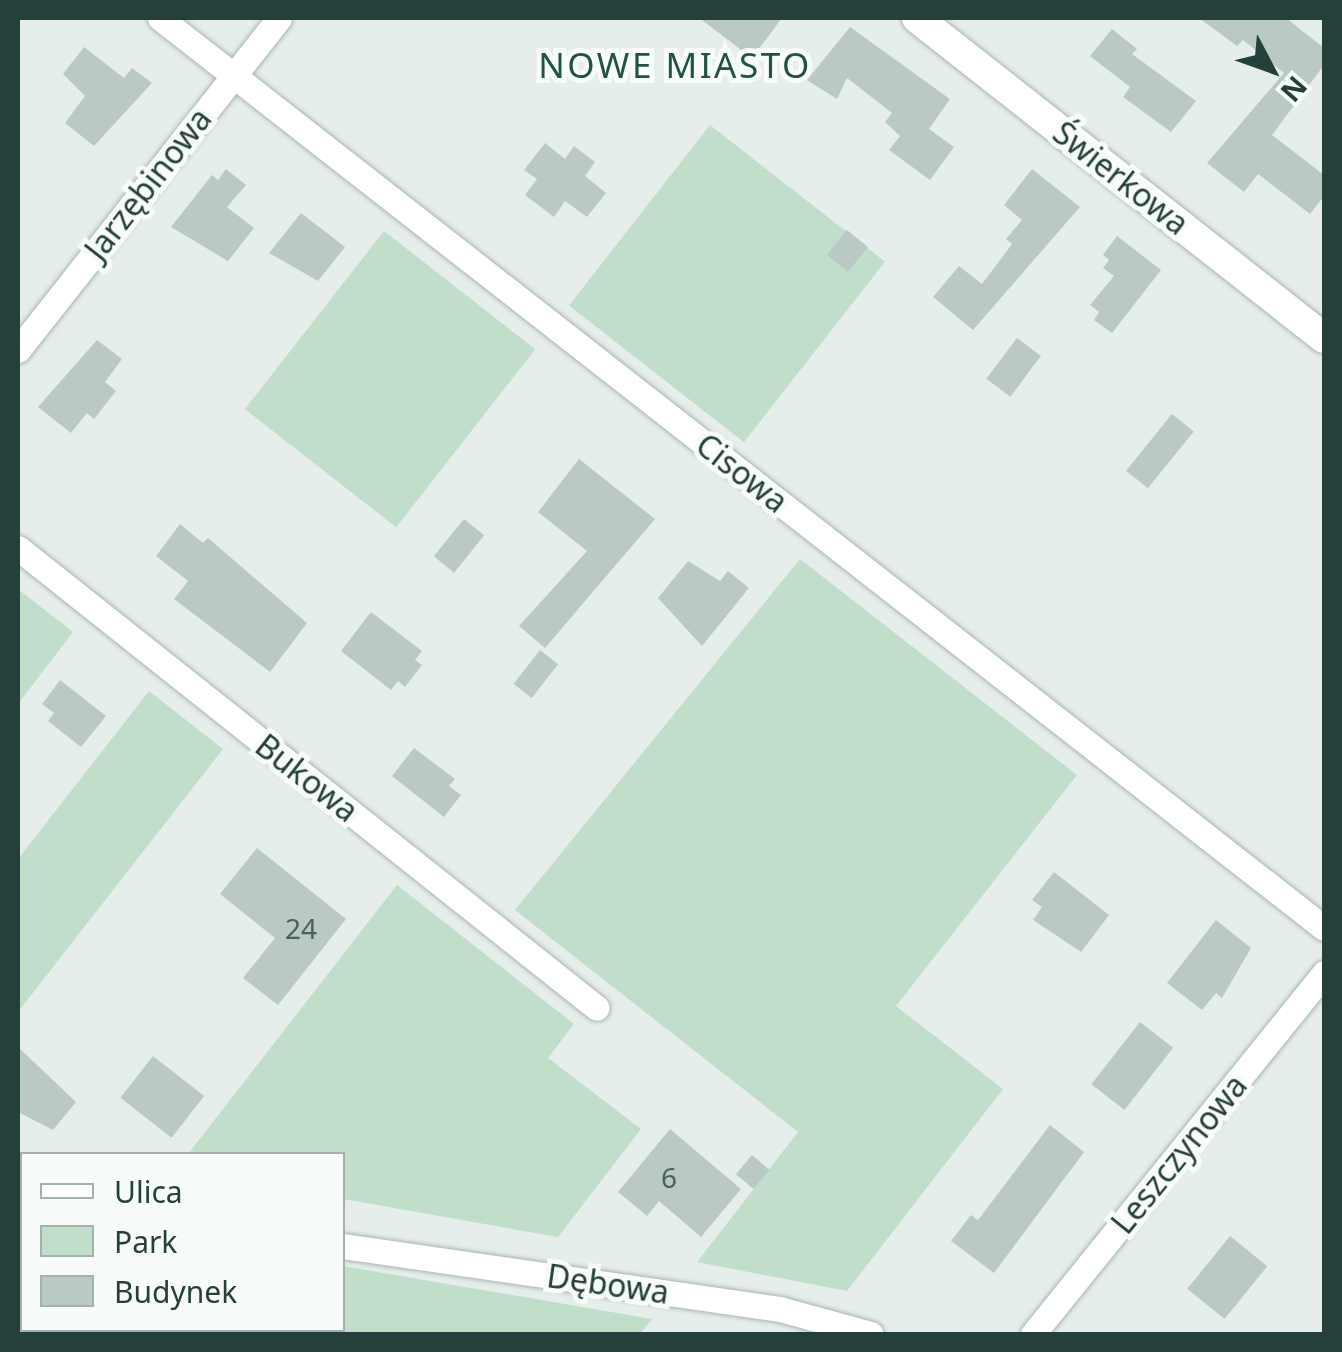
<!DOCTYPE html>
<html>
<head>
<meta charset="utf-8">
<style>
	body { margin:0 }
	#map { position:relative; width:1342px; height:1352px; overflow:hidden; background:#e6eeeb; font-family:"Noto Sans",sans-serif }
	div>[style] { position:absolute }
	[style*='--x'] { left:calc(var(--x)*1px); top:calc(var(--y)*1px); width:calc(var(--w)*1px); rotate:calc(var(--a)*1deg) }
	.green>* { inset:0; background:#c0dec9; transform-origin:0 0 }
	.building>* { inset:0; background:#bbc9c4; transform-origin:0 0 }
	.roads { filter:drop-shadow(0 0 2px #a8b6b2) drop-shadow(0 0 2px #a8b6b2) }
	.minor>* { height:25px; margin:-12.5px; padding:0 12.5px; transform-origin:12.5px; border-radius:12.5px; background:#fff }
	.tertiary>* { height:30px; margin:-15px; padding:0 15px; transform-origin:15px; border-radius:15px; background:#fff }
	span { translate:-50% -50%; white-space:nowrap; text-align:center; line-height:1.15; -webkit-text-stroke:10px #f7fbf9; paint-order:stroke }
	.number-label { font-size:28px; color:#4a625c }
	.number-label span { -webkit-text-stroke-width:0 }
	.street-label { font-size:32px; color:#25403a }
	.neighbourhood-label { font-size:35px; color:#215248; letter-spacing:2.5px }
	.frame { position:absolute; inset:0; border:20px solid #25403a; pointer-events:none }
	.legend { position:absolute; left:20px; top:1152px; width:325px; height:180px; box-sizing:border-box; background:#f7fbf9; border:2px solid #a3b0ad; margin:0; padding:12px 18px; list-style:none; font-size:30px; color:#25403a }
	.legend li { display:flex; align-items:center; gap:20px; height:50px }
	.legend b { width:50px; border:2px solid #a3b0ad }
	.north { position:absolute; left:1222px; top:20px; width:100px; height:100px; -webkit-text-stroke:8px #f7fbf9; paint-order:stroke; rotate:131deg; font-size:28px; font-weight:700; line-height:40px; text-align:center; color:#25403a }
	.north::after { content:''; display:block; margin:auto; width:35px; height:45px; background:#25403a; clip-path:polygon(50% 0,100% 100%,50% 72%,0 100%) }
</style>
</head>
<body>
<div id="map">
	<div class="green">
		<i style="left:710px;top:125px;width:222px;height:229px;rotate:38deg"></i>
		<i style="left:384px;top:231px;width:192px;height:226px;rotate:38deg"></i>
		<i style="clip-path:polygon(800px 559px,1077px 775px,896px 1006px,1003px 1089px,847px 1291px,697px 1262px,798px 1132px,515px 910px)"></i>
		<i style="clip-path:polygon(18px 589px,73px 632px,18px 704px)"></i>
		<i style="clip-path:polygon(149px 691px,223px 749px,18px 1012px,18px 859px)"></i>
		<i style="clip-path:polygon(397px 885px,574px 1024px,548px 1058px,641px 1129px,558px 1237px,343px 1199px,342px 1154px,188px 1154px)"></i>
		<i style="clip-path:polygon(343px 1266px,652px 1319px,640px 1334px,183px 1334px,342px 1330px)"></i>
	</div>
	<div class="building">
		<i style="clip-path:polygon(699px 18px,782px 18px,752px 58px)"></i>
		<i style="clip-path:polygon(1199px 18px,1286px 18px,1324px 48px,1324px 65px,1272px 135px,1324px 175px,1324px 196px,1310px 214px,1258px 174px,1244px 192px,1207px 163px,1284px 73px,1243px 40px,1237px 46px)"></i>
		<i style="clip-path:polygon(850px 27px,950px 99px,929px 129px,954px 147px,930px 180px,889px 150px,900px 136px,885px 122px,892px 113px,847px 78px,837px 99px,807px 80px)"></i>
		<i style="clip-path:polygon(1112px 29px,1137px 49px,1132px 54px,1196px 101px,1171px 132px,1123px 97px,1130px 87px,1090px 56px)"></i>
		<i style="clip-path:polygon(84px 47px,124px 78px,132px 68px,152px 83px,94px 146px,65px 123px,85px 96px,63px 74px)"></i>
		<i style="clip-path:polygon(545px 143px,565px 159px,574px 146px,595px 162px,585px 176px,606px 193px,587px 217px,565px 201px,554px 217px,525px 195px,537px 179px,524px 170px)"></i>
		<i style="clip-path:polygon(226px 169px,246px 185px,227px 207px,254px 228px,228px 261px,171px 227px,212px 175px,218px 180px)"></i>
		<i style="clip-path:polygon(1032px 169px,1080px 207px,973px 330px,933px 297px,959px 266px,982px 284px,1012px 244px,1006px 239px,1022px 220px,1004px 205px)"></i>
		<i style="clip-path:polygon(301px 213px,345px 247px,318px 281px,269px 253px)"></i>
		<i style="left:847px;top:230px;width:27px;height:32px;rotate:39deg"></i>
		<i style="clip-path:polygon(1117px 236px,1161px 270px,1112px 333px,1094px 320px,1099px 312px,1090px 305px,1114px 276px,1103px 268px,1109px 260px,1103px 255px)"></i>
		<i style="left:1017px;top:338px;width:30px;height:51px;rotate:37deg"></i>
		<i style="clip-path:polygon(97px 340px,122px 359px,105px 382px,116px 391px,94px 419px,87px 413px,71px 433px,38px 407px)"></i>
		<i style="left:1172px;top:414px;width:28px;height:73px;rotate:39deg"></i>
		<i style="clip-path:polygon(579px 459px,655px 519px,545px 648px,519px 626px,587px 551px,538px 512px)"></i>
		<i style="left:464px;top:519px;width:26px;height:48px;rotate:39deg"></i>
		<i style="clip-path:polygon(180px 524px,203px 543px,208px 538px,307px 623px,270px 672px,174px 599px,188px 581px,156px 556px)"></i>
		<i style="clip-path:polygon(688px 561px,720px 581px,728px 571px,749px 588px,702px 646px,658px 598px)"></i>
		<i style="clip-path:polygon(371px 612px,422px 651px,415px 660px,422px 665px,405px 687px,398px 681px,391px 690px,341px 651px)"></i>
		<i style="left:540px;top:650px;width:23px;height:43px;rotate:38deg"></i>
		<i style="clip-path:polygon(60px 680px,106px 716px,81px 747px,48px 721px,54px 713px,42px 704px)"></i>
		<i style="clip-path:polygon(414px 748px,455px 779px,449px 786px,461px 795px,444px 817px,392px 776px)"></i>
		<i style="clip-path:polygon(257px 848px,346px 919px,278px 1005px,243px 978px,275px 938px,220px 894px)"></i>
		<i style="clip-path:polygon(1054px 872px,1109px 915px,1081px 952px,1033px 920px,1042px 907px,1032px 900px)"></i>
		<i style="clip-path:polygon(1216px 920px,1251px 948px,1222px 998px,1216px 993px,1202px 1010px,1167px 983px)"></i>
		<i style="left:1140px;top:1022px;width:42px;height:79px;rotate:38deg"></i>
		<i style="clip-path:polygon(18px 1047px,76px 1102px,53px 1130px,18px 1112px)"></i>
		<i style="left:153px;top:1056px;width:65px;height:53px;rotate:38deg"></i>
		<i style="clip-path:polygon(1050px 1125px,1084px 1152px,994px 1273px,951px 1241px,971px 1215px,978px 1220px)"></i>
		<i style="clip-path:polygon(670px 1129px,741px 1189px,701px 1237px,659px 1201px,647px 1216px,618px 1192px)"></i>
		<i style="left:752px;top:1155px;width:23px;height:25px;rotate:40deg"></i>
		<i style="left:1230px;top:1236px;width:48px;height:68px;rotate:39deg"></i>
	</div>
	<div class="roads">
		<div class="minor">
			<i style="--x:160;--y:18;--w:1477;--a:38.02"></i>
			<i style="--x:18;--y:350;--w:422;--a:-51.8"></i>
			<i style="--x:18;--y:548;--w:739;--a:38.47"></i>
			<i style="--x:18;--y:1193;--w:4;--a:14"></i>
			<i style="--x:342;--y:1246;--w:443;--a:8.2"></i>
			<i style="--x:780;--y:1309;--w:94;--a:15.4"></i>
			<i style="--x:1033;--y:1334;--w:464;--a:-51.1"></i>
		</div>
		<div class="tertiary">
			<i style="--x:917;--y:18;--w:518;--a:38.18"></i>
		</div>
	</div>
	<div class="number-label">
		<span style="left:301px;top:928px">24</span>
		<span style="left:669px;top:1177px">6</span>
	</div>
	<div class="street-label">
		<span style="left:1121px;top:178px;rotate:38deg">Świerkowa</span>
		<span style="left:148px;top:184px;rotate:-52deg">Jarzębinowa</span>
		<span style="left:742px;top:473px;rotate:38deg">Cisowa</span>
		<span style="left:307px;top:778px;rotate:38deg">Bukowa</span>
		<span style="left:1179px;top:1154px;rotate:-51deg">Leszczynowa</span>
		<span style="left:608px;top:1284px;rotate:8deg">Dębowa</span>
	</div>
	<div class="neighbourhood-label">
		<span style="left:675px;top:65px">NOWE MIASTO</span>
	</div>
	<div class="frame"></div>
	<ul class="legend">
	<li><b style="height:12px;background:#fff"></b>Ulica</li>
	<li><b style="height:28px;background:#c0dec9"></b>Park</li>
	<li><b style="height:28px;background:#bbc9c4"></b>Budynek</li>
	</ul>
	<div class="north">N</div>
</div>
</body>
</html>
